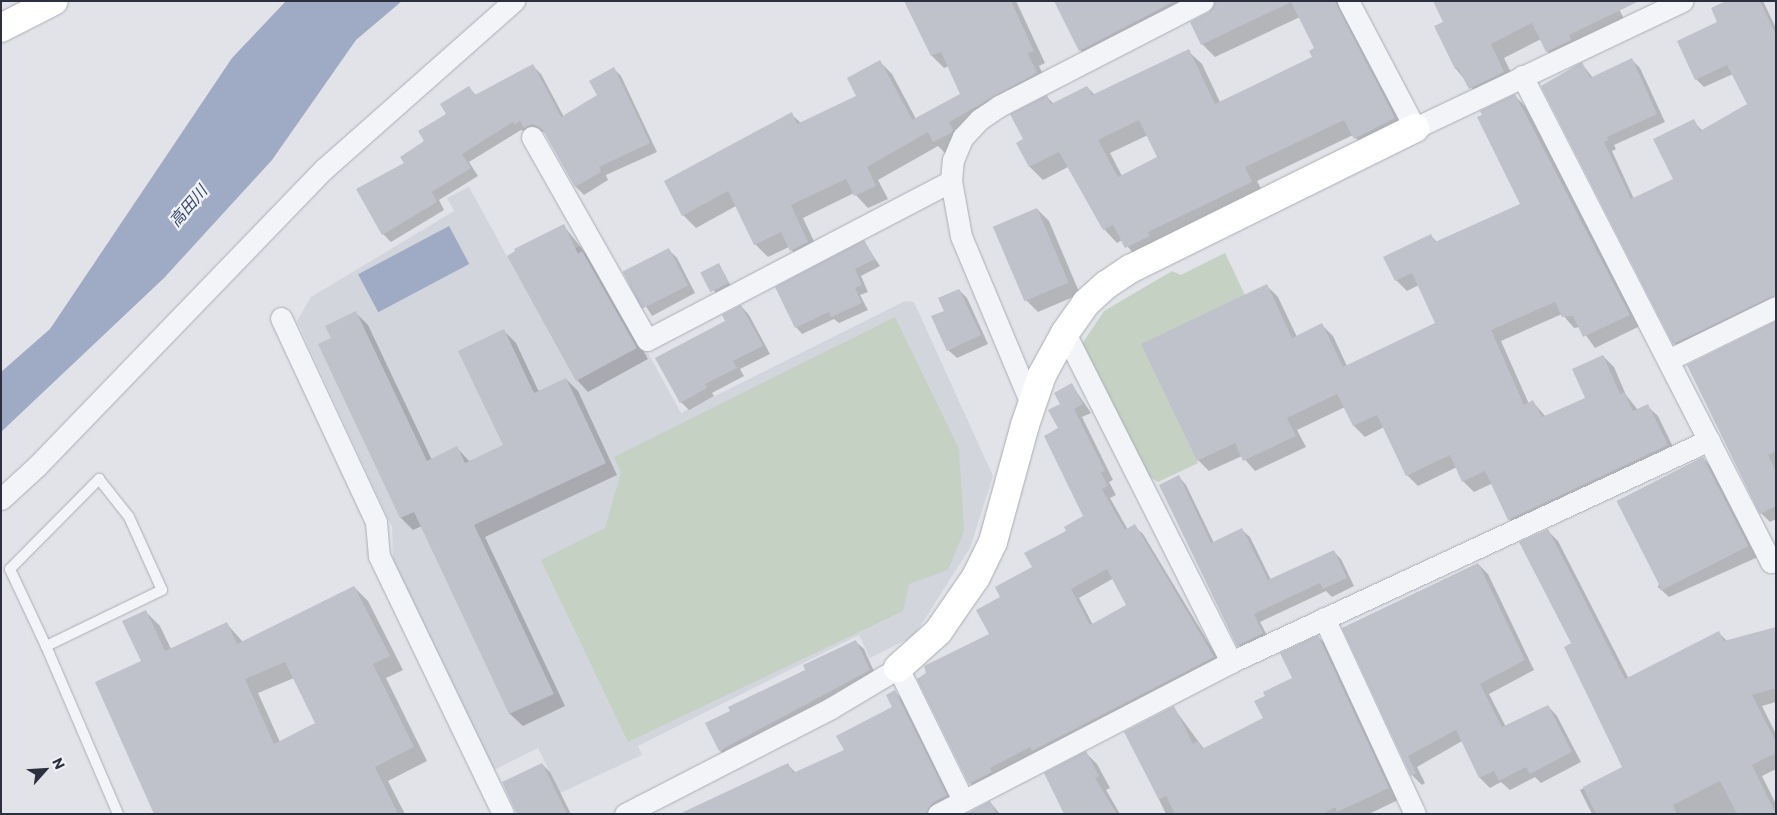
<!DOCTYPE html>
<html>
<head>
<meta charset="utf-8">
<style>
	body { margin:0 }
	#map { position:relative; width:1777px; height:815px; overflow:hidden; background:#e1e3e8; font-family:Commissioner,"Noto Sans JP",sans-serif }
	div>[style] { position:absolute }
	[style*='--x'] { left:calc(var(--x)*1px); top:calc(var(--y)*1px); width:calc(var(--w)*1px); rotate:calc(var(--a)*1deg) }
	.built>* { inset:0; background:#d3d5dd }
	.green>* { inset:0; background:#c4d1c3 }
	.water>* { inset:0; background:#9fabc5; transform-origin:0 0 }
	.shadow>* { inset:0; background:#0003; transform-origin:0 0 }
	.building>* { inset:0; background:#bfc1cb; transform-origin:0 0 }
	.roads { filter:drop-shadow(0 0 1px #aaadb5) drop-shadow(0 0 1px #aaadb5) }
	.lane>* { height:10px; margin:-5px; padding:0 5px; transform-origin:5px; border-radius:5px; background:#f3f4f7 }
	.street>* { height:21px; margin:-10.5px; padding:0 10.5px; transform-origin:10.5px; border-radius:10.5px; background:#f3f4f7 }
	.secondary>* { height:28px; margin:-14px; padding:0 14px; transform-origin:14px; border-radius:14px; background:#fff }
	.primary>* { height:28px; margin:-14px; padding:0 14px; transform-origin:14px; border-radius:14px; background:#fff }
	span { translate:-50% -50%; white-space:nowrap; text-align:center; line-height:1.15; -webkit-text-stroke:4.5px #f0f2f6; paint-order:stroke }
	.water-label { font-size:16px; color:#38486f; font-style:italic }
	.frame { position:absolute; inset:0; border:2px solid #2b2f3e; pointer-events:none }
	.north { position:absolute; left:20px; top:745px; width:50px; height:50px; -webkit-text-stroke:4px #f0f2f6; paint-order:stroke; rotate:64deg; font-size:14px; font-weight:700; line-height:20px; text-align:center; color:#2b2f3e }
	.north::after { content:''; display:block; margin:auto; width:18px; height:22px; background:#2b2f3e; clip-path:polygon(50% 0,100% 100%,50% 72%,0 100%) }
</style>
</head>
<body>
<div id="map">
	<div class="built">
		<i style="clip-path:polygon(469px 187px,519px 278px,587px 242px,681px 413px,905px 301px,914px 302px,993px 476px,970px 548px,914px 636px,870px 658px,859px 635px,638px 746px,642px 755px,560px 793px,538px 748px,494px 770px,393px 560px,392px 527px,297px 321px,311px 297px,454px 211px,447px 198px)"></i>
	</div>
	<div class="green">
		<i style="clip-path:polygon(1225px 253px,1245px 295px,1142px 344px,1198px 463px,1158px 482px,1143px 473px,1080px 347px,1104px 311px,1172px 271px,1181px 275px)"></i>
		<i style="clip-path:polygon(895px 317px,959px 449px,964px 531px,948px 570px,909px 584px,903px 611px,628px 742px,541px 560px,605px 528px,621px 472px,614px 457px)"></i>
	</div>
	<div class="water">
		<i style="clip-path:polygon(286px 1px,402px 1px,356px 40px,272px 160px,164px 278px,1px 432px,1px 372px,50px 329px,232px 58px)"></i>
		<i style="left:449px;top:226px;width:43px;height:103px;rotate:62deg"></i>
	</div>
	<div class="shadow">
		<i style="clip-path:polygon(918px 1px,1016px 1px,1045px 63px,1039px 66px,1048px 85px,946px 154px,938px 146px,878px 180px,888px 199px,868px 208px,854px 193px,803px 218px,820px 254px,803px 263px,789px 247px,768px 257px,755px 244px,736px 206px,696px 228px,683px 215px,791px 114px,801px 123px,857px 96px,880px 62px,892px 74px,916px 119px,962px 95px,949px 66px,944px 68px,932px 56px,908px 6px)"></i>
		<i style="clip-path:polygon(evenodd,1056px 1px,1341px 1px,1407px 131px,1368px 151px,1353px 135px,1257px 181px,1265px 196px,1140px 261px,1122px 240px,1117px 243px,1104px 229px,1068px 167px,1043px 180px,1030px 167px,1017px 143px,1024px 140px,1047px 97px,1054px 104px,1087px 87px,1095px 95px,1188px 51px,1202px 64px,1220px 102px,1314px 58px,1316px 49px,1300px 17px,1215px 57px,1202px 44px,1210px 13px,1217px 1px,1093px 63px,1080px 50px,1056px 1px,1148px 135px,1158px 157px,1122px 176px,1110px 153px,1148px 135px)"></i>
		<i style="clip-path:polygon(1615px 1px,1628px 27px,1561px 65px,1547px 51px,1541px 39px,1504px 58px,1517px 85px,1483px 102px,1456px 69px,1436px 26px)"></i>
		<i style="clip-path:polygon(1729px 1px,1763px 1px,1776px 28px,1776px 152px,1770px 289px,1776px 300px,1682px 351px,1674px 343px,1543px 86px,1582px 64px,1593px 78px,1632px 60px,1640px 68px,1665px 122px,1614px 145px,1616px 149px,1612px 151px,1634px 199px,1675px 179px,1693px 121px,1703px 131px,1749px 105px,1733px 74px,1704px 87px,1696px 79px)"></i>
		<i style="clip-path:polygon(533px 66px,541px 74px,564px 117px,599px 96px,613px 68px,621px 76px,657px 152px,606px 175px,608px 180px,584px 195px,576px 187px,546px 134px,542px 131px,533px 135px,521px 130px,469px 162px,478px 176px,439px 200px,444px 210px,391px 242px,383px 234px,358px 189px,405px 163px,469px 88px,477px 96px)"></i>
		<i style="clip-path:polygon(1515px 96px,1526px 107px,1640px 326px,1595px 348px,1580px 327px,1574px 328px,1562px 314px,1501px 341px,1529px 404px,1533px 402px,1546px 417px,1587px 399px,1603px 356px,1614px 367px,1626px 395px,1638px 410px,1647px 406px,1658px 416px,1678px 457px,1520px 530px,1509px 519px,1493px 483px,1474px 492px,1463px 481px,1457px 467px,1418px 486px,1407px 475px,1384px 427px,1365px 437px,1354px 426px,1345px 407px,1297px 430px,1306px 447px,1255px 471px,1242px 456px,1209px 471px,1198px 460px,1267px 286px,1278px 297px,1297px 337px,1322px 325px,1333px 336px,1347px 366px,1437px 323px,1419px 285px,1407px 291px,1396px 280px,1431px 236px,1438px 243px,1522px 205px)"></i>
		<i style="clip-path:polygon(1037px 209px,1049px 221px,1080px 294px,1038px 312px,1026px 300px)"></i>
		<i style="clip-path:polygon(564px 226px,594px 264px,648px 359px,588px 392px,577px 380px)"></i>
		<i style="clip-path:polygon(864px 242px,880px 266px,861px 276px,868px 292px,860px 295px,868px 310px,839px 323px,834px 319px,802px 334px,796px 327px)"></i>
		<i style="clip-path:polygon(669px 250px,677px 258px,695px 293px,652px 316px,625px 273px)"></i>
		<i style="left:718px;top:265px;width:26px;height:17px;rotate:58deg"></i>
		<i style="clip-path:polygon(959px 290px,967px 298px,988px 344px,957px 358px,948px 350px,933px 317px,945px 311px)"></i>
		<i style="clip-path:polygon(741px 306px,749px 315px,770px 354px,740px 369px,744px 376px,712px 393px,714px 396px,689px 410px,681px 402px,727px 321px)"></i>
		<i style="clip-path:polygon(356px 313px,368px 325px,432px 460px,457px 448px,470px 462px,505px 446px,504px 331px,516px 343px,539px 392px,566px 379px,578px 391px,617px 475px,485px 537px,565px 706px,523px 726px,510px 714px,422px 526px,413px 530px,401px 518px,333px 339px)"></i>
		<i style="clip-path:polygon(1776px 323px,1776px 519px,1770px 522px,1761px 513px)"></i>
		<i style="clip-path:polygon(evenodd,1072px 385px,1091px 413px,1082px 417px,1113px 480px,1109px 482px,1116px 495px,1110px 498px,1128px 530px,1134px 526px,1143px 534px,1222px 665px,979px 792px,970px 783px,990px 635px,1002px 597px,1085px 517px,1060px 429px,1062px 405px,1072px 385px,1114px 578px,1128px 606px,1093px 625px,1079px 598px,1114px 578px)"></i>
		<i style="clip-path:polygon(1703px 458px,1713px 469px,1758px 557px,1669px 597px,1658px 587px)"></i>
		<i style="clip-path:polygon(1179px 477px,1186px 485px,1214px 543px,1242px 530px,1250px 537px,1271px 580px,1333px 551px,1341px 559px,1354px 586px,1332px 597px,1326px 591px,1260px 622px,1270px 641px,1246px 653px,1238px 645px)"></i>
		<i style="clip-path:polygon(1547px 530px,1558px 541px,1629px 679px,1719px 633px,1728px 642px,1776px 628px,1776px 702px,1762px 706px,1776px 734px,1776px 769px,1762px 776px,1776px 804px,1776px 814px,1592px 814px,1580px 790px,1624px 768px,1573px 644px)"></i>
		<i style="clip-path:polygon(1478px 564px,1488px 574px,1534px 670px,1489px 694px,1506px 727px,1548px 706px,1557px 716px,1581px 762px,1541px 783px,1535px 777px,1510px 790px,1501px 782px,1490px 788px,1480px 778px,1462px 741px,1417px 767px,1425px 783px,1422px 785px,1412px 775px,1344px 628px)"></i>
		<i style="clip-path:polygon(evenodd,354px 587px,368px 601px,403px 670px,386px 678px,427px 761px,388px 781px,405px 814px,156px 814px,143px 662px,146px 612px,160px 626px,171px 649px,227px 624px,243px 642px,354px 587px,294px 678px,316px 724px,280px 742px,258px 693px,294px 678px)"></i>
		<i style="clip-path:polygon(1318px 637px,1330px 648px,1400px 799px,1369px 814px,1166px 814px,1126px 732px,1173px 707px,1204px 749px,1265px 719px,1267px 696px,1294px 679px)"></i>
		<i style="clip-path:polygon(856px 642px,864px 649px,877px 678px,727px 758px,720px 751px,807px 670px)"></i>
		<i style="clip-path:polygon(895px 692px,903px 700px,954px 804px,937px 814px,682px 814px,788px 765px,796px 773px,845px 751px,894px 707px)"></i>
		<i style="clip-path:polygon(1086px 753px,1097px 764px,1110px 788px,1106px 790px,1120px 814px,1067px 814px)"></i>
		<i style="clip-path:polygon(542px 764px,550px 772px,571px 814px,519px 814px)"></i>
		<i style="clip-path:polygon(990px 802px,1000px 814px,968px 814px)"></i>
	</div>
	<div class="building">
		<i style="clip-path:polygon(904px 1px,1011px 1px,1034px 51px,1028px 53px,1037px 73px,949px 122px,953px 130px,951px 133px,933px 142px,928px 132px,867px 167px,876px 186px,854px 196px,846px 179px,791px 205px,808px 242px,790px 251px,781px 232px,754px 245px,728px 191px,682px 216px,664px 181px,792px 112px,797px 124px,856px 96px,847px 78px,880px 60px,920px 134px,912px 120px,960px 94px,941px 52px,931px 56px)"></i>
		<i style="clip-path:polygon(1054px 1px,1175px 1px,1079px 51px)"></i>
		<i style="clip-path:polygon(evenodd,1215px 1px,1335px 1px,1395px 118px,1354px 139px,1344px 120px,1245px 167px,1252px 182px,1148px 232px,1150px 236px,1125px 248px,1113px 225px,1103px 230px,1059px 152px,1029px 167px,1016px 143px,1023px 139px,1010px 114px,1047px 95px,1051px 104px,1087px 86px,1092px 95px,1189px 49px,1215px 104px,1312px 57px,1309px 51px,1314px 48px,1291px 2px,1201px 45px,1190px 22px,1209px 12px,1215px 1px,1139px 120px,1157px 157px,1118px 177px,1098px 140px,1139px 120px)"></i>
		<i style="clip-path:polygon(1433px 1px,1639px 1px,1569px 35px,1571px 40px,1546px 52px,1532px 23px,1491px 44px,1504px 72px,1469px 89px,1458px 68px,1455px 69px,1434px 26px,1443px 22px)"></i>
		<i style="clip-path:polygon(1726px 1px,1760px 1px,1776px 35px,1776px 295px,1673px 344px,1541px 86px,1582px 62px,1590px 78px,1632px 58px,1657px 114px,1607px 137px,1609px 140px,1604px 142px,1631px 199px,1673px 179px,1653px 139px,1694px 119px,1700px 131px,1747px 104px,1727px 65px,1695px 80px,1677px 41px,1717px 22px,1711px 8px)"></i>
		<i style="clip-path:polygon(533px 64px,561px 117px,597px 95px,589px 81px,614px 67px,650px 143px,599px 167px,601px 172px,575px 187px,543px 130px,533px 124px,524px 128px,520px 121px,515px 125px,513px 122px,462px 154px,471px 168px,432px 192px,437px 202px,382px 235px,356px 189px,404px 163px,400px 157px,424px 141px,418px 131px,446px 114px,440px 104px,469px 86px,475px 95px)"></i>
		<i style="clip-path:polygon(1515px 94px,1630px 315px,1583px 337px,1573px 316px,1562px 317px,1555px 302px,1491px 330px,1524px 405px,1533px 400px,1542px 417px,1585px 398px,1572px 369px,1603px 355px,1620px 394px,1624px 392px,1633px 411px,1648px 404px,1668px 445px,1508px 520px,1485px 471px,1462px 482px,1450px 455px,1406px 476px,1377px 415px,1353px 426px,1337px 394px,1287px 418px,1296px 436px,1243px 461px,1235px 443px,1197px 461px,1141px 344px,1267px 284px,1292px 338px,1322px 323px,1343px 367px,1435px 323px,1412px 273px,1395px 281px,1383px 257px,1431px 234px,1435px 242px,1520px 204px,1477px 117px,1482px 115px,1480px 111px)"></i>
		<i style="left:1037px;top:208px;width:81px;height:48px;rotate:67deg"></i>
		<i style="clip-path:polygon(564px 224px,578px 254px,582px 251px,637px 348px,576px 381px,507px 256px,515px 251px,514px 249px)"></i>
		<i style="clip-path:polygon(864px 240px,875px 259px,855px 269px,862px 285px,855px 288px,862px 303px,831px 317px,829px 312px,795px 328px,775px 287px)"></i>
		<i style="left:669px;top:248px;width:42px;height:52px;rotate:63deg"></i>
		<i style="left:719px;top:263px;width:22px;height:21px;rotate:63deg"></i>
		<i style="clip-path:polygon(959px 289px,981px 335px,947px 351px,931px 316px,944px 311px,938px 298px)"></i>
		<i style="clip-path:polygon(741px 305px,763px 346px,733px 361px,737px 368px,705px 384px,707px 388px,680px 403px,655px 358px,725px 321px,722px 315px)"></i>
		<i style="clip-path:polygon(356px 311px,427px 461px,457px 446px,465px 463px,503px 445px,458px 351px,504px 329px,534px 393px,566px 378px,606px 463px,474px 525px,554px 694px,509px 714px,414px 512px,400px 518px,318px 344px,331px 338px,325px 326px)"></i>
		<i style="clip-path:polygon(1776px 321px,1776px 451px,1768px 455px,1776px 472px,1776px 506px,1760px 514px,1687px 365px)"></i>
		<i style="clip-path:polygon(evenodd,1072px 383px,1083px 404px,1074px 409px,1105px 471px,1101px 473px,1108px 486px,1102px 489px,1125px 530px,1135px 524px,1214px 657px,1032px 751px,1030px 747px,990px 768px,992px 772px,969px 784px,917px 679px,926px 673px,924px 666px,989px 634px,976px 610px,1000px 597px,995px 587px,1032px 567px,1024px 553px,1066px 531px,1064px 527px,1083px 516px,1044px 436px,1058px 428px,1048px 410px,1060px 404px,1054px 393px,1072px 383px,1107px 569px,1126px 605px,1090px 625px,1071px 589px,1107px 569px)"></i>
		<i style="left:1703px;top:457px;width:100px;height:97px;rotate:63deg"></i>
		<i style="clip-path:polygon(1179px 475px,1211px 543px,1242px 528px,1268px 580px,1334px 550px,1347px 578px,1323px 589px,1320px 583px,1254px 614px,1263px 633px,1237px 646px,1159px 485px)"></i>
		<i style="clip-path:polygon(1548px 529px,1625px 679px,1719px 631px,1724px 641px,1776px 627px,1776px 688px,1752px 695px,1776px 742px,1776px 753px,1752px 765px,1776px 814px,1737px 814px,1720px 781px,1673px 805px,1677px 814px,1596px 814px,1583px 787px,1622px 767px,1564px 647px,1571px 643px,1519px 542px)"></i>
		<i style="clip-path:polygon(1478px 563px,1525px 660px,1480px 684px,1502px 727px,1548px 705px,1572px 752px,1530px 774px,1526px 767px,1499px 781px,1494px 771px,1479px 778px,1456px 730px,1408px 756px,1416px 773px,1411px 776px,1342px 628px)"></i>
		<i style="clip-path:polygon(evenodd,354px 586px,390px 656px,373px 664px,414px 747px,375px 767px,398px 814px,154px 814px,95px 682px,141px 661px,122px 621px,146px 610px,165px 651px,227px 622px,237px 644px,354px 586px,285px 662px,315px 723px,274px 744px,245px 679px,285px 662px)"></i>
		<i style="clip-path:polygon(1318px 635px,1389px 788px,1337px 812px,1335px 807px,1323px 814px,1175px 814px,1166px 796px,1159px 800px,1124px 732px,1174px 706px,1193px 744px,1198px 741px,1202px 749px,1263px 718px,1254px 701px,1265px 696px,1263px 692px,1292px 678px,1280px 653px)"></i>
		<i style="clip-path:polygon(856px 640px,870px 670px,719px 751px,705px 723px,730px 711px,728px 707px,805px 670px,803px 665px)"></i>
		<i style="clip-path:polygon(895px 690px,947px 795px,932px 803px,926px 814px,679px 814px,788px 763px,793px 773px,844px 750px,836px 736px,892px 707px,886px 695px)"></i>
		<i style="clip-path:polygon(1086px 751px,1099px 776px,1095px 778px,1117px 814px,1064px 814px,1044px 773px)"></i>
		<i style="clip-path:polygon(542px 763px,567px 814px,517px 814px,502px 782px)"></i>
		<i style="clip-path:polygon(990px 801px,997px 814px,966px 814px)"></i>
	</div>
	<div class="roads">
		<div class="lane">
			<i style="--x:99;--y:479;--w:48;--a:51.7"></i>
			<i style="--x:129;--y:517;--w:80;--a:65.7"></i>
			<i style="--x:162;--y:590;--w:129;--a:154.2"></i>
			<i style="--x:46;--y:646;--w:85;--a:-115.1"></i>
			<i style="--x:10;--y:569;--w:127;--a:-45.3"></i>
			<i style="--x:46;--y:646;--w:183;--a:66.8"></i>
		</div>
		<div class="street">
			<i style="--x:1348;--y:1;--w:144;--a:62.2"></i>
			<i style="--x:1415;--y:128;--w:296;--a:-25.4"></i>
			<i style="--x:1522;--y:76;--w:546;--a:62.87"></i>
			<i style="--x:1771;--y:562;--w:5;--a:-22"></i>
			<i style="--x:532;--y:137;--w:233;--a:60.5"></i>
			<i style="--x:647;--y:340;--w:343;--a:-27.6"></i>
			<i style="--x:281;--y:318;--w:225;--a:65"></i>
			<i style="--x:376;--y:522;--w:34;--a:85"></i>
			<i style="--x:379;--y:556;--w:286;--a:64.3"></i>
			<i style="--x:1065;--y:333;--w:369;--a:63.2"></i>
			<i style="--x:1668;--y:360;--w:120;--a:-26.1"></i>
			<i style="--x:1032;--y:406;--w:184;--a:-112.7"></i>
			<i style="--x:961;--y:236;--w:56;--a:-100.3"></i>
			<i style="--x:951;--y:181;--w:21;--a:-85"></i>
			<i style="--x:953;--y:160;--w:25;--a:-67"></i>
			<i style="--x:963;--y:137;--w:25;--a:-47"></i>
			<i style="--x:980;--y:119;--w:23;--a:-34"></i>
			<i style="--x:999;--y:106;--w:229;--a:-27.2"></i>
			<i style="--x:1;--y:499;--w:50;--a:-42.6"></i>
			<i style="--x:38;--y:465;--w:412;--a:-46"></i>
			<i style="--x:324;--y:169;--w:254;--a:-41.5"></i>
			<i style="--x:1324;--y:618;--w:216;--a:65.1"></i>
			<i style="--x:625;--y:814;--w:232;--a:-27.2"></i>
			<i style="--x:831;--y:708;--w:78;--a:-30.8"></i>
			<i style="--x:898;--y:668;--w:147;--a:63.8"></i>
			<i style="--x:938;--y:814;--w:330;--a:-27.4"></i>
			<i style="--x:1231;--y:662;--w:527;--a:-24.91"></i>
		</div>
		<div class="secondary">
			<i style="--x:898;--y:668;--w:54;--a:-42"></i>
			<i style="--x:938;--y:632;--w:67;--a:-55.4"></i>
			<i style="--x:976;--y:577;--w:39;--a:-64"></i>
			<i style="--x:993;--y:542;--w:121;--a:-74.7"></i>
			<i style="--x:1025;--y:425;--w:53;--a:-71.2"></i>
			<i style="--x:1042;--y:375;--w:48;--a:-61.3"></i>
			<i style="--x:1065;--y:333;--w:37;--a:-55"></i>
			<i style="--x:1086;--y:303;--w:27;--a:-42"></i>
			<i style="--x:1106;--y:285;--w:29;--a:-34"></i>
			<i style="--x:1130;--y:269;--w:318;--a:-26.3"></i>
		</div>
		<div class="primary">
			<i style="--x:1;--y:28;--w:59;--a:-27"></i>
		</div>
	</div>
	<div class="water-label">
		<span style="left:188px;top:206px;rotate:-49deg">高田川</span>
	</div>
	<div class="frame"></div>
	<div class="north">N</div>
</div>
</body>
</html>
